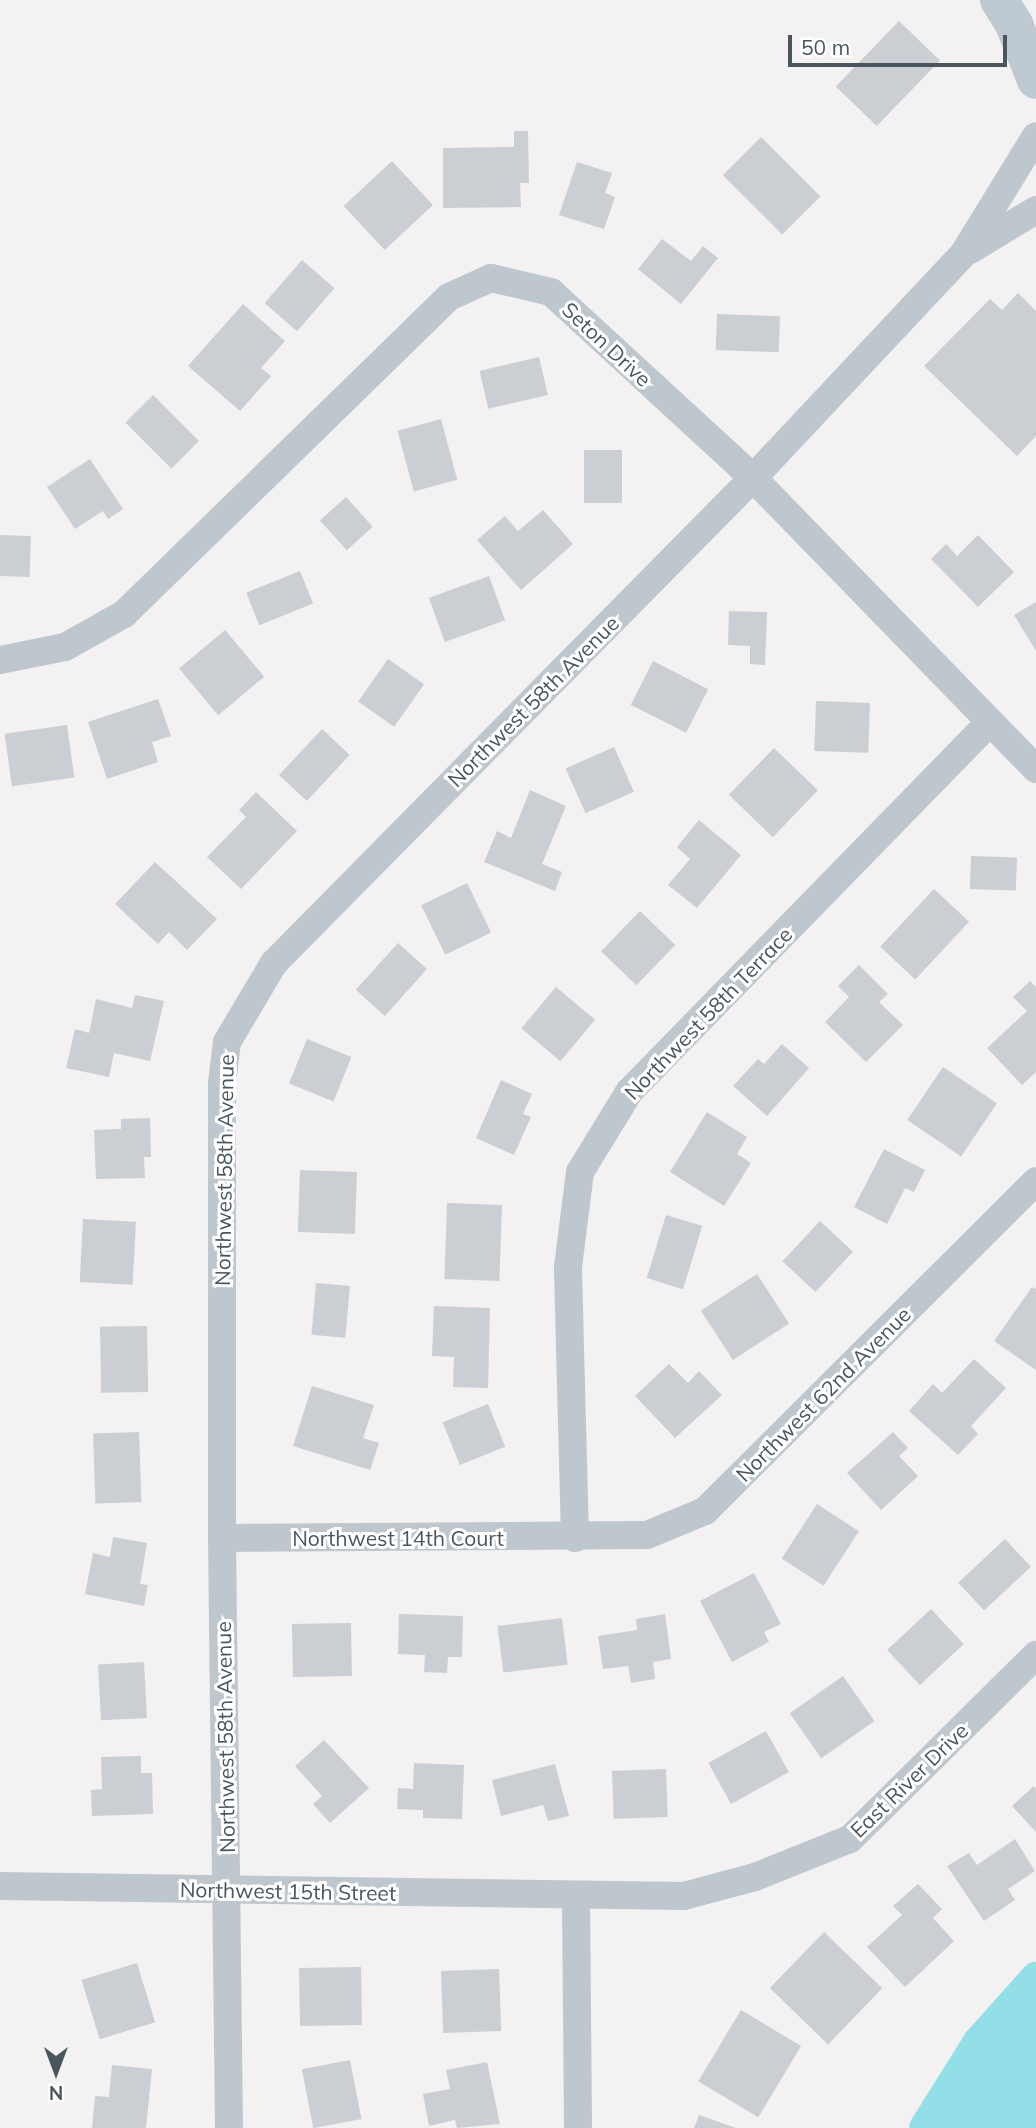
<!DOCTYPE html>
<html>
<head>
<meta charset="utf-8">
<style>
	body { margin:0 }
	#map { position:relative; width:1036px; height:2128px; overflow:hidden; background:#f3f1f1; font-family:Mulish,sans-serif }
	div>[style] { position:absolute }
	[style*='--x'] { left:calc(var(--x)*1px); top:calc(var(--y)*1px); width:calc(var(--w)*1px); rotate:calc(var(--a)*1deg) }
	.water>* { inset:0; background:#92dfe8 }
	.canal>* { height:32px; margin:-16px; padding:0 16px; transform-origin:16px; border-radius:16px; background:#92dfe8 }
	.building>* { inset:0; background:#cbcfd3; transform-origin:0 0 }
	.street>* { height:28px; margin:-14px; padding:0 14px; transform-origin:14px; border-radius:14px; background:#bec7cd }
	.secondary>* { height:38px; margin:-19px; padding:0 19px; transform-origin:19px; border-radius:19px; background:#bec9d1 }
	span { translate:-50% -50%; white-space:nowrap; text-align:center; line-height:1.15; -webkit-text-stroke:6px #fff; paint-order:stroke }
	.street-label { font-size:21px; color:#4a565e }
	.north { position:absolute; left:21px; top:2037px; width:70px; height:70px; -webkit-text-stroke:5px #fff; paint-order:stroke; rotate:180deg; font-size:19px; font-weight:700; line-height:28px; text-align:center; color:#4a565e }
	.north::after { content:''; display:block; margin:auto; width:24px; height:32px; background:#4a565e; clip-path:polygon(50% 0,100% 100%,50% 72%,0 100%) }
	.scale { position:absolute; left:788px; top:35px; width:219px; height:32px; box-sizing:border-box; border:4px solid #4a565e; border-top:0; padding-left:9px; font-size:21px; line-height:24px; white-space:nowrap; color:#4a565e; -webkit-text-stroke:5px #fff; paint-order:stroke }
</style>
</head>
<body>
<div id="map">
	<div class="water">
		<i style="clip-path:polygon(1036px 1978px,1036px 2128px,925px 2128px,979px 2042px)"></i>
	</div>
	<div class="canal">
		<i style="--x:925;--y:2128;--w:102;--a:-57.9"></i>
		<i style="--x:979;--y:2042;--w:86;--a:-48.3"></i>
	</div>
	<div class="building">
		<i style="left:899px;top:21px;width:57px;height:91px;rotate:44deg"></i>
		<i style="clip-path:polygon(514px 131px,528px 131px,529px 183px,520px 183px,521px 207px,443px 208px,443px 148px,514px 147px)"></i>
		<i style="left:761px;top:137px;width:84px;height:54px;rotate:45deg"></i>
		<i style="left:392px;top:161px;width:60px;height:66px;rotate:47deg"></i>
		<i style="clip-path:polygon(577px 162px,612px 173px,605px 193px,615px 197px,604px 229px,559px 215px)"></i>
		<i style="clip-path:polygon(662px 239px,691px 261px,703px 246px,718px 258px,681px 304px,638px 269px)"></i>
		<i style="left:302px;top:260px;width:43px;height:57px;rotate:41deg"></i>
		<i style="clip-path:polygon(1018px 293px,1036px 311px,1036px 436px,1017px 456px,924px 366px,990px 299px,1002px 310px)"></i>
		<i style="clip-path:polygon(243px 304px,285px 341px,261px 368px,271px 376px,240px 411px,188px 366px)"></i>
		<i style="left:717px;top:314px;width:63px;height:36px;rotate:2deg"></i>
		<i style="left:539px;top:357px;width:39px;height:61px;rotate:77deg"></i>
		<i style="left:153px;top:395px;width:65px;height:39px;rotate:45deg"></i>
		<i style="left:441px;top:419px;width:63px;height:45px;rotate:75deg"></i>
		<i style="left:584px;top:450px;width:38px;height:53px"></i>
		<i style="clip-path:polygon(90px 459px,123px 509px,108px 519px,103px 511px,75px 529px,47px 487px)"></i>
		<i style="left:346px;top:497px;width:40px;height:35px;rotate:48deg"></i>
		<i style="clip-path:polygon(543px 510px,573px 544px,521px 590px,477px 540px,505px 516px,518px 531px)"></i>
		<i style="left:0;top:535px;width:31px;height:41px;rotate:2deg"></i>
		<i style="clip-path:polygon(978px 535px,1014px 572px,978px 607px,931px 559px,946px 544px,957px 556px)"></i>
		<i style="left:300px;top:571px;width:35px;height:58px;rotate:68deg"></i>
		<i style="left:489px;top:576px;width:47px;height:64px;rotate:70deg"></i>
		<i style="clip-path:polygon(1036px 602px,1036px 651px,1014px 615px)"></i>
		<i style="clip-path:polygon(729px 611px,767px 612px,765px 665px,750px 664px,750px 646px,728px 645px)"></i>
		<i style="left:225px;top:630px;width:61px;height:60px;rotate:50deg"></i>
		<i style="left:388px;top:659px;width:44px;height:52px;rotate:35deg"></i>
		<i style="left:653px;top:661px;width:62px;height:49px;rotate:27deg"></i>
		<i style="clip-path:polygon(158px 699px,171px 736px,152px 742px,158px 762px,107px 779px,88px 722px)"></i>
		<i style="left:816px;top:701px;width:54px;height:50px;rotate:2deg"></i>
		<i style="left:67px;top:725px;width:53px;height:63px;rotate:82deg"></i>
		<i style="left:322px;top:729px;width:38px;height:63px;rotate:43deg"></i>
		<i style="left:614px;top:747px;width:49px;height:53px;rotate:66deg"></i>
		<i style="left:774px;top:748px;width:61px;height:65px;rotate:44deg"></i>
		<i style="clip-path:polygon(530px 790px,566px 806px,542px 864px,562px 872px,555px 891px,484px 862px,497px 831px,511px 838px)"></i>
		<i style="clip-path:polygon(256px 792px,297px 831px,241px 889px,207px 857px,246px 817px,239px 810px)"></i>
		<i style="clip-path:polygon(699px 820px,741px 855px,697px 908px,668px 885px,690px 859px,677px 847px)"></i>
		<i style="left:971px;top:856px;width:46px;height:33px;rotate:2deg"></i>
		<i style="clip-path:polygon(155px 862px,217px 919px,187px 950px,169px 932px,158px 944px,115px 904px)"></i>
		<i style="left:467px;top:883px;width:55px;height:51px;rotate:64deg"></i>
		<i style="left:934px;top:889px;width:48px;height:79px;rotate:43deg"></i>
		<i style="left:640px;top:911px;width:49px;height:56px;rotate:44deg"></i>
		<i style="left:398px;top:943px;width:39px;height:63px;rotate:42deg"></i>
		<i style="clip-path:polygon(859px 965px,888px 994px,879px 1002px,903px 1025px,866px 1062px,825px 1022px,849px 997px,838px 986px)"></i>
		<i style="clip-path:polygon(1030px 981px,1036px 987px,1036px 1072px,1022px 1085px,987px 1048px,1027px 1011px,1013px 997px)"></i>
		<i style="left:556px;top:987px;width:51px;height:54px;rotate:40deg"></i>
		<i style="clip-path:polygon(135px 995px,164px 1001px,150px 1061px,114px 1053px,109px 1077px,66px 1068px,75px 1029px,89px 1033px,96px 999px,132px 1008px)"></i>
		<i style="left:307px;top:1039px;width:48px;height:48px;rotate:22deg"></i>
		<i style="clip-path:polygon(782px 1044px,809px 1068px,767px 1116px,733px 1086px,758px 1059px,764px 1064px)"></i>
		<i style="left:943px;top:1067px;width:65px;height:64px;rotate:34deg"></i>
		<i style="clip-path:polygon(501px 1080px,532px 1094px,523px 1114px,531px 1117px,514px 1155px,476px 1138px)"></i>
		<i style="clip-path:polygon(707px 1112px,747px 1137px,737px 1154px,751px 1163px,724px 1206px,670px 1172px)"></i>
		<i style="clip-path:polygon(150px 1118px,151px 1157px,144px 1157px,145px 1178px,96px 1179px,94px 1130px,121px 1129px,121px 1119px)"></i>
		<i style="clip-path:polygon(884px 1149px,925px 1170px,914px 1192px,905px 1188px,887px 1224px,854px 1207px)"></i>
		<i style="left:300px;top:1170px;width:57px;height:62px;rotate:2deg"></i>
		<i style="left:502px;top:1205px;width:76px;height:55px;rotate:92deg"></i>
		<i style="left:666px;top:1215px;width:38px;height:66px;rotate:17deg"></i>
		<i style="left:83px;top:1219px;width:53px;height:63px;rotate:3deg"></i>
		<i style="left:820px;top:1221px;width:45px;height:55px;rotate:43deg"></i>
		<i style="left:757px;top:1274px;width:59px;height:67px;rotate:57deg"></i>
		<i style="left:316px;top:1283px;width:34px;height:52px;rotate:5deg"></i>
		<i style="clip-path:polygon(1032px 1287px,1036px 1289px,1036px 1370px,994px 1341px)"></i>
		<i style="clip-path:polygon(434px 1306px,490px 1308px,488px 1388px,453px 1387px,454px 1357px,432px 1356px)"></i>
		<i style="left:147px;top:1326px;width:66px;height:47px;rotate:89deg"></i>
		<i style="clip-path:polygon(974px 1359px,1006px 1388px,971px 1426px,978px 1434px,958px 1455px,909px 1411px,933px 1384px,942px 1393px)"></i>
		<i style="clip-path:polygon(669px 1364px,688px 1383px,699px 1371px,722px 1395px,675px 1438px,635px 1396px)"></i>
		<i style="clip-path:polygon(312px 1386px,374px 1405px,363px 1438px,379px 1443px,370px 1470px,293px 1446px)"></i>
		<i style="left:488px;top:1404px;width:46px;height:49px;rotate:68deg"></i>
		<i style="left:139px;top:1432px;width:70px;height:46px;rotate:88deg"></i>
		<i style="clip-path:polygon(893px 1432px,908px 1448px,899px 1456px,918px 1476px,881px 1510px,847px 1473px)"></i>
		<i style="left:817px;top:1504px;width:50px;height:65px;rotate:33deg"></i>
		<i style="clip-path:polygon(113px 1537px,147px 1543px,140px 1584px,148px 1585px,144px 1606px,85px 1594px,93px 1553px,110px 1557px)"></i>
		<i style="left:1005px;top:1539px;width:38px;height:64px;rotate:47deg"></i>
		<i style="clip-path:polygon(754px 1573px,781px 1624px,764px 1632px,769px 1642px,732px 1662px,700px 1601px)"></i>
		<i style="left:931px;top:1609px;width:48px;height:60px;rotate:47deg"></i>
		<i style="clip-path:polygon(399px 1614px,463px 1616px,462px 1657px,448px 1657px,447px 1673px,424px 1672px,425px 1655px,398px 1654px)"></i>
		<i style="clip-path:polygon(665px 1614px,671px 1659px,653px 1662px,655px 1679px,631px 1683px,628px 1666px,603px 1669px,598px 1636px,637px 1630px,636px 1619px)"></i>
		<i style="left:562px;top:1618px;width:47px;height:65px;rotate:83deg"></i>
		<i style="left:351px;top:1623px;width:53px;height:59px;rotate:89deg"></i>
		<i style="left:144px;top:1662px;width:56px;height:46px;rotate:87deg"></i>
		<i style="left:843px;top:1676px;width:55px;height:65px;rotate:55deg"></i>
		<i style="left:766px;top:1731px;width:47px;height:66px;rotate:61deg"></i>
		<i style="clip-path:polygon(324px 1740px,369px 1788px,330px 1823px,313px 1804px,322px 1796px,295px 1766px)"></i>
		<i style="clip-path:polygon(141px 1756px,141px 1773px,152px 1773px,153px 1814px,92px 1816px,91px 1790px,102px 1789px,101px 1757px)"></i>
		<i style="clip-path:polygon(414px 1763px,464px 1765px,462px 1819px,423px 1818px,423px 1810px,397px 1809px,398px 1788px,413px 1789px)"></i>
		<i style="clip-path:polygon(555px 1764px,569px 1816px,548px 1821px,543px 1805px,501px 1816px,492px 1780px)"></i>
		<i style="left:666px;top:1769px;width:48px;height:54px;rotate:88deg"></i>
		<i style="clip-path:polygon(1034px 1786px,1036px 1789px,1036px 1832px,1012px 1806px)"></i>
		<i style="clip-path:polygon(1015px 1839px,1035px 1871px,1008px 1889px,1015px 1900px,984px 1921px,947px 1866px,969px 1853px,977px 1865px)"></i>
		<i style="clip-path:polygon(918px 1884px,942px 1909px,933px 1918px,954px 1941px,905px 1987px,867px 1947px,902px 1915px,893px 1906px)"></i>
		<i style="left:824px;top:1932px;width:81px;height:78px;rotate:44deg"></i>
		<i style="left:137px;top:1963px;width:62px;height:58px;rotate:73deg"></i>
		<i style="left:361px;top:1967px;width:58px;height:62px;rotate:89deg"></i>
		<i style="left:499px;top:1969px;width:62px;height:58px;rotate:88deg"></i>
		<i style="left:741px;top:2010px;width:70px;height:83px;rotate:31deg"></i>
		<i style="left:350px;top:2060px;width:60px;height:49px;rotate:79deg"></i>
		<i style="clip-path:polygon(487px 2062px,500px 2124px,457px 2128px,455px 2120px,429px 2126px,423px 2094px,450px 2089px,446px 2070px)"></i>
		<i style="clip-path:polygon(112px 2065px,152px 2069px,146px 2128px,92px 2128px,95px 2096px,109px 2097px)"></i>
		<i style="clip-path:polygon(699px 2115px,736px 2128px,694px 2128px)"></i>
	</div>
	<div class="street">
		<i style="--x:970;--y:250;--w:77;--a:-31.2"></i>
		<i style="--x:0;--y:660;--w:66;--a:-11.3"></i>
		<i style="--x:65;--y:647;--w:68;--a:-29.2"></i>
		<i style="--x:124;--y:614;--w:454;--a:-44.3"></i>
		<i style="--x:449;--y:297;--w:46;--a:-24.3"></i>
		<i style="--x:491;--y:278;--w:62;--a:13.1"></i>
		<i style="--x:551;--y:292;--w:275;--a:42.6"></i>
		<i style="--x:753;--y:478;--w:406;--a:45.8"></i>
		<i style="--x:222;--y:1538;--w:425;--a:-0.4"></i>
		<i style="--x:647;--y:1535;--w:63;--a:-22.5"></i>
		<i style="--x:705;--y:1511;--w:467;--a:-44.9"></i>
		<i style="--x:575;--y:1538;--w:271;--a:-91.5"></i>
		<i style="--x:568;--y:1267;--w:96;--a:-82.8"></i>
		<i style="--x:580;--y:1172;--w:94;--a:-58.5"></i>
		<i style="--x:629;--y:1092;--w:516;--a:-45.71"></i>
		<i style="--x:0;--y:1886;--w:684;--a:0.84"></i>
		<i style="--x:684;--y:1896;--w:73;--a:-15"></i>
		<i style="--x:755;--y:1877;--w:102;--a:-21.8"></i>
		<i style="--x:850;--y:1839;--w:262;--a:-44.7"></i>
		<i style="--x:576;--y:1897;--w:231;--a:89.5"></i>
		<i style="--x:229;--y:2128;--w:590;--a:-90.68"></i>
		<i style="--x:222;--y:1538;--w:455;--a:-90"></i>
		<i style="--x:222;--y:1083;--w:41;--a:-83"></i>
		<i style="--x:227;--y:1042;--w:92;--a:-59.3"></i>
		<i style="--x:274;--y:963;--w:682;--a:-45.36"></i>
		<i style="--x:753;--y:478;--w:308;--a:-46.8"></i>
		<i style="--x:964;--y:253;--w:137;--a:-58.4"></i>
	</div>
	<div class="secondary">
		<i style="--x:999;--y:0;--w:28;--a:58"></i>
		<i style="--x:1014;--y:24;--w:60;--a:68.6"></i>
	</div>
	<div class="street-label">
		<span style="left:607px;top:344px;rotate:43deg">Seton Drive</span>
		<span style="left:533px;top:701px;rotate:-45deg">Northwest 58th Avenue</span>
		<span style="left:708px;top:1013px;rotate:-46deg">Northwest 58th Terrace</span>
		<span style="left:224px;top:1170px;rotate:-89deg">Northwest 58th Avenue</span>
		<span style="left:823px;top:1394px;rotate:-45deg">Northwest 62nd Avenue</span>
		<span style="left:398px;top:1538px">Northwest 14th Court</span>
		<span style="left:225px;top:1737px;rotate:-91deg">Northwest 58th Avenue</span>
		<span style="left:909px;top:1780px;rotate:-44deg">East River Drive</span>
		<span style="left:288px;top:1891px;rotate:1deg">Northwest 15th Street</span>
	</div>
	<div class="north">N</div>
	<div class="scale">50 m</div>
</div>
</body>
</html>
